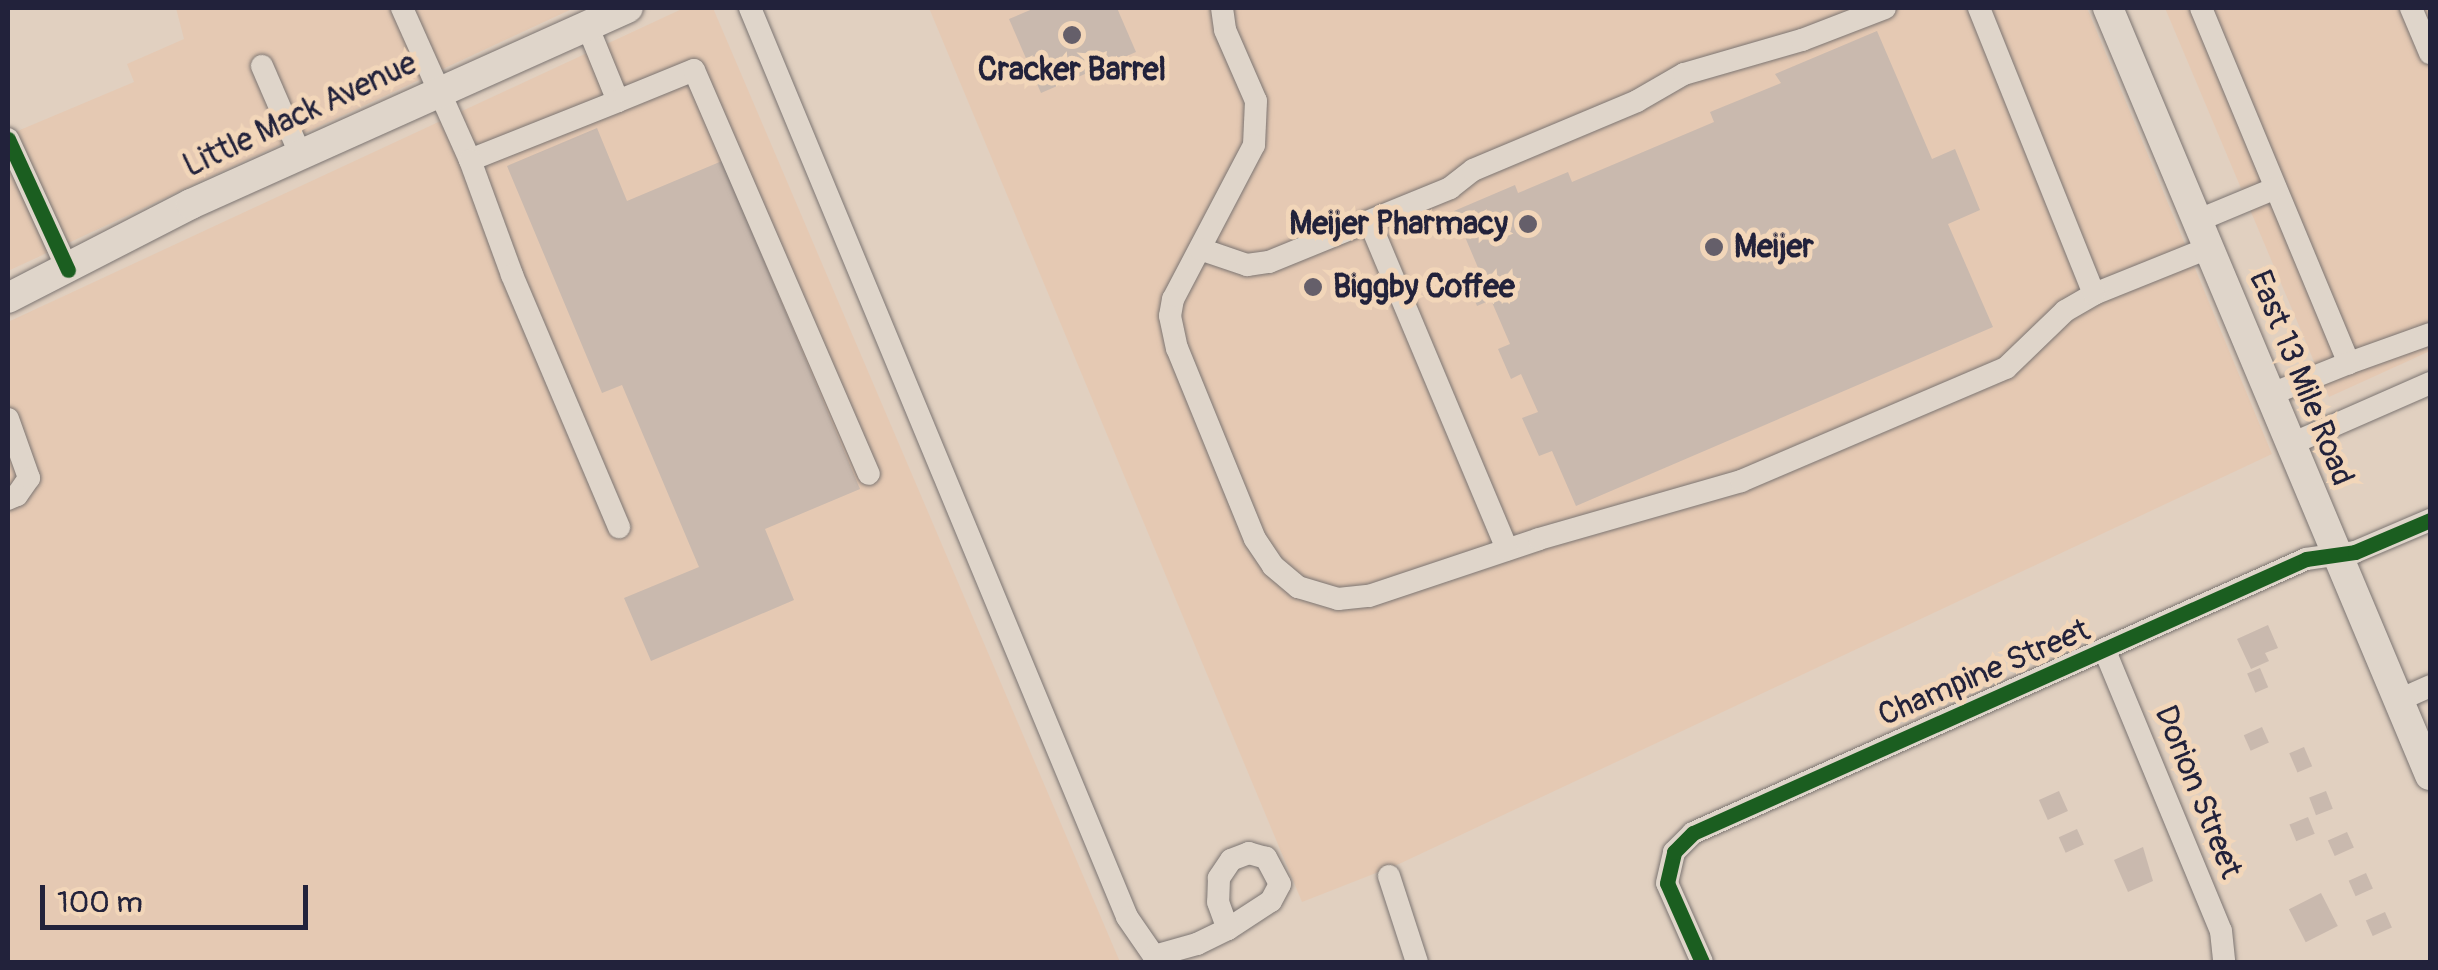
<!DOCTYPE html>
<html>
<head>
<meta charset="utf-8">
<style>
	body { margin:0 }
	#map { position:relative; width:2438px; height:970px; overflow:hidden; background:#e1d0c0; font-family:Pangolin,sans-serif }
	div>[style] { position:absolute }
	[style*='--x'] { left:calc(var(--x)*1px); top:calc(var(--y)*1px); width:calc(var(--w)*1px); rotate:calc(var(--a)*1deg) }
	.built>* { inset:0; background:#e5c9b3 }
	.building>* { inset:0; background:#c9b9ae; transform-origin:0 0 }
	.roads { filter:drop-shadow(0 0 2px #7c7572) drop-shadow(0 0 2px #7c7572) }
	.minor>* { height:22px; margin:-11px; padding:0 11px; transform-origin:11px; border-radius:11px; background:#dfd5ca }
	.major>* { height:30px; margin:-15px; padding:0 15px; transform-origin:15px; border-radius:15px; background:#dfd5ca }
	.cycleway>* { height:15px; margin:-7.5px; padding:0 7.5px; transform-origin:7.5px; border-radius:7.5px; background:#1b5e20 }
	.dots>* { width:28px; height:28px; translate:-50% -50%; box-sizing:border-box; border:5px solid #f2d6b9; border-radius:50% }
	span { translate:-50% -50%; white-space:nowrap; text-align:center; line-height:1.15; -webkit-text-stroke:10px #f2d6b9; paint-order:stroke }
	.poi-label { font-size:32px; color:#22223b; font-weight:700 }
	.right { translate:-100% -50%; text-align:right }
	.left { translate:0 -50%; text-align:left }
	.street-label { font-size:32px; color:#22223b }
	.frame { position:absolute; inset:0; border:10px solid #22223b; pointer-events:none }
	.scale { position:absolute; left:40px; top:885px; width:268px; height:45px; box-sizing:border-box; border:5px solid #22223b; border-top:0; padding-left:12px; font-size:30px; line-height:35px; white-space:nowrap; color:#22223b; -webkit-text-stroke:8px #f2d6b9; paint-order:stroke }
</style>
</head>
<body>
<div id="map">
	<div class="built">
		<i style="clip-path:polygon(176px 8px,574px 8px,8px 271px,8px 135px,134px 82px,127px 64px,184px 39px)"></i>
		<i style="clip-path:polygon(684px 8px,713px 8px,1120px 962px,8px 962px,8px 322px)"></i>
		<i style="clip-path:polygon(929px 8px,2087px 8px,2272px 454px,1399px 864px,1302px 902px)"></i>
		<i style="clip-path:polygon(2165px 8px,2430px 8px,2430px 351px,2329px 397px)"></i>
	</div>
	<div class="building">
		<i style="clip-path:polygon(1035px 8px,1117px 8px,1136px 52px,1041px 93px,1009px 19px)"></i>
		<i style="clip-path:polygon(1877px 31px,1932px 159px,1955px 149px,1980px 210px,1948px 224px,1993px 327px,1576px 506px,1552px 451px,1539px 456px,1522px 418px,1538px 412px,1521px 374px,1511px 379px,1498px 349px,1510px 344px,1491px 300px,1477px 306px,1465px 276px,1479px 270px,1454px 211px,1515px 185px,1518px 193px,1568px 172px,1572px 182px,1714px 122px,1710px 112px,1781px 83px,1775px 74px)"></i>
		<i style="clip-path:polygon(597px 128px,627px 201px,722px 161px,860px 489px,765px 529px,794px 600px,651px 661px,624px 598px,699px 567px,622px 385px,602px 393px,507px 166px)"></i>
		<i style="clip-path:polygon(2268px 625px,2278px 648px,2265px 653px,2269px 661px,2251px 669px,2237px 639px)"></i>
		<i style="left:2260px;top:668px;width:21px;height:14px;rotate:67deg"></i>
		<i style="left:2262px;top:727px;width:17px;height:20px;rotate:66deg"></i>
		<i style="left:2304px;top:747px;width:21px;height:16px;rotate:67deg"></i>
		<i style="left:2059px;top:791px;width:22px;height:22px;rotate:66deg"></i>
		<i style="left:2326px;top:791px;width:19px;height:18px;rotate:69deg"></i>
		<i style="left:2308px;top:817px;width:18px;height:20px;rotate:68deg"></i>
		<i style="left:2077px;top:829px;width:17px;height:20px;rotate:66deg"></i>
		<i style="left:2347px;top:832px;width:17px;height:21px;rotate:66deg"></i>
		<i style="clip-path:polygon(2143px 847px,2153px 881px,2128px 892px,2114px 860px)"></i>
		<i style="left:2366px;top:873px;width:17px;height:19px;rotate:66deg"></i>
		<i style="left:2321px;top:893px;width:37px;height:36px;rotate:63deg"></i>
		<i style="left:2385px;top:912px;width:17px;height:21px;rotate:66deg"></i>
	</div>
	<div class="roads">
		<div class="minor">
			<i style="--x:402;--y:8;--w:167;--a:65.9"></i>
			<i style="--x:470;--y:160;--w:159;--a:-21.7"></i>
			<i style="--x:618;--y:101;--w:82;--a:-112.2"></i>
			<i style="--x:750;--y:8;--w:984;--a:67.47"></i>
			<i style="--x:1127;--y:917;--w:47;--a:55.3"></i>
			<i style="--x:1154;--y:956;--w:45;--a:-15.6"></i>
			<i style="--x:1197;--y:944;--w:34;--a:-26"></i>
			<i style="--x:1228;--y:929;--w:51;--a:-33.1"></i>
			<i style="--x:1271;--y:901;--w:19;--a:-62"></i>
			<i style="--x:1280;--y:884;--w:30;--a:-118"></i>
			<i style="--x:1266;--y:858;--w:18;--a:-164"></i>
			<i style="--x:1249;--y:853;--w:19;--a:159"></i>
			<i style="--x:1231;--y:860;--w:22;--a:124"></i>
			<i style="--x:1219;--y:878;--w:24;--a:92"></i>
			<i style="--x:1218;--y:902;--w:29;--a:70"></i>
			<i style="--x:1222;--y:8;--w:22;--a:82"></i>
			<i style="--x:1225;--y:30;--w:77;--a:66.4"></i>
			<i style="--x:1256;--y:101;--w:44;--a:92.6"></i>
			<i style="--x:1254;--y:145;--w:174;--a:117.7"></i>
			<i style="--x:1173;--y:299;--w:17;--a:100"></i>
			<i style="--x:1170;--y:316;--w:33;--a:78"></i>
			<i style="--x:1177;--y:348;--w:206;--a:67.8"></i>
			<i style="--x:1255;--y:539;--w:32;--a:56"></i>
			<i style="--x:1273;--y:566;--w:33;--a:40"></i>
			<i style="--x:1298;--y:587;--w:42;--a:16.7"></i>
			<i style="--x:1338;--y:599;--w:31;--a:-6"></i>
			<i style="--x:1369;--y:596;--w:179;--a:-18.5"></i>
			<i style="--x:1539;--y:539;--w:210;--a:-16"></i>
			<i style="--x:1741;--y:481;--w:288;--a:-23.1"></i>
			<i style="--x:2006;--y:368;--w:82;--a:-44"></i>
			<i style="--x:2065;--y:311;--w:34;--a:-30"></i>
			<i style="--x:2094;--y:294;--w:126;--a:-21.9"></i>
			<i style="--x:1979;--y:8;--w:308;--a:68.1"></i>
			<i style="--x:2201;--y:8;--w:385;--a:67.4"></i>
			<i style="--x:2349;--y:363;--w:86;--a:-19.7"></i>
			<i style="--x:2411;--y:8;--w:49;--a:67.1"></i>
			<i style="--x:262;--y:66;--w:96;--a:66.6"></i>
			<i style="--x:618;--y:101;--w:82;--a:-22.2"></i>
			<i style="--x:694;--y:70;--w:440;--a:66.6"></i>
			<i style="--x:8;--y:139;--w:144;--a:65.4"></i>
			<i style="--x:470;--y:160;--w:122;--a:69.9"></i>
			<i style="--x:512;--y:275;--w:274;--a:67"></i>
			<i style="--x:2199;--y:220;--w:83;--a:-22.6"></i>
			<i style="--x:1370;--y:223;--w:354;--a:67.2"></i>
			<i style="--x:1200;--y:249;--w:50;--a:18.8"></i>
			<i style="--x:1247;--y:265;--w:22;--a:-8"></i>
			<i style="--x:1269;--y:262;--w:196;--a:-22.2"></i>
			<i style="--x:1450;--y:188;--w:29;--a:-38"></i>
			<i style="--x:1473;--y:170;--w:178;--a:-22.8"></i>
			<i style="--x:1637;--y:101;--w:54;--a:-29.9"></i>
			<i style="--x:1684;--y:74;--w:123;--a:-16.1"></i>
			<i style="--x:1802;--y:40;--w:89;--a:-21.1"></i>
			<i style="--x:2269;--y:395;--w:86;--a:-21.8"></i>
			<i style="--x:8;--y:419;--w:63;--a:70.4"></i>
			<i style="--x:29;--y:478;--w:21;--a:125"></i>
			<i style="--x:17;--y:495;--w:10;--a:156"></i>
			<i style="--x:2289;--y:445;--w:154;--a:-23.7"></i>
			<i style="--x:2105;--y:651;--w:303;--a:67.5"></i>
			<i style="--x:2221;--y:931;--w:31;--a:84"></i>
			<i style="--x:2399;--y:700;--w:34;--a:-24"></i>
			<i style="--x:1389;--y:876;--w:90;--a:72"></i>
			<i style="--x:1702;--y:962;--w:86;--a:-113.9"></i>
			<i style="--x:1667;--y:883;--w:32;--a:-77"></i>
			<i style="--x:1674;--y:852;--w:27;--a:-45"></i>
			<i style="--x:1693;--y:833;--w:671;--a:-24.08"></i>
			<i style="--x:2306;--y:559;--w:49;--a:-8.1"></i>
			<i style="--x:2355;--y:552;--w:82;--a:-23.1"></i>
		</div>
		<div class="major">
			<i style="--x:2108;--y:8;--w:832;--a:67.23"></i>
			<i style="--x:8;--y:298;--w:206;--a:-27.2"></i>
			<i style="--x:191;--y:204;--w:479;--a:-24.2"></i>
		</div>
	</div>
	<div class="cycleway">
		<i style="--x:8;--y:139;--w:144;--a:65.4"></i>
		<i style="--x:1702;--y:962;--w:86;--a:-113.9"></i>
		<i style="--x:1667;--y:883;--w:32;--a:-77"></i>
		<i style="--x:1674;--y:852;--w:27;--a:-45"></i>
		<i style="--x:1693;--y:833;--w:671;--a:-24.08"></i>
		<i style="--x:2306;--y:559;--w:49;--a:-8.1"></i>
		<i style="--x:2355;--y:552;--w:82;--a:-23.1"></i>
	</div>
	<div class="dots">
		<i style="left:1072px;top:35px;background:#655f6a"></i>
		<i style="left:1528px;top:224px;background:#655f6a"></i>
		<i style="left:1714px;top:247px;background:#655f6a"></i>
		<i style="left:1313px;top:287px;background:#655f6a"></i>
	</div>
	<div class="poi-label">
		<span style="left:1072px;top:70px">Cracker Barrel</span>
		<span class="right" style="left:1508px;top:224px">Meijer Pharmacy</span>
		<span class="left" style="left:1734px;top:247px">Meijer</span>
		<span class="left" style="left:1333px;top:287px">Biggby Coffee</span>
	</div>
	<div class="street-label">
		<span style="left:300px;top:115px;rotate:-25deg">Little Mack Avenue</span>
		<span style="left:2301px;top:378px;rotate:68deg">East 13 Mile Road</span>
		<span style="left:1984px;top:673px;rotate:-23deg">Champine Street</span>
		<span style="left:2198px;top:792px;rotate:68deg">Dorion Street</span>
	</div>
	<div class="frame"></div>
	<div class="scale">100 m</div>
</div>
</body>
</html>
